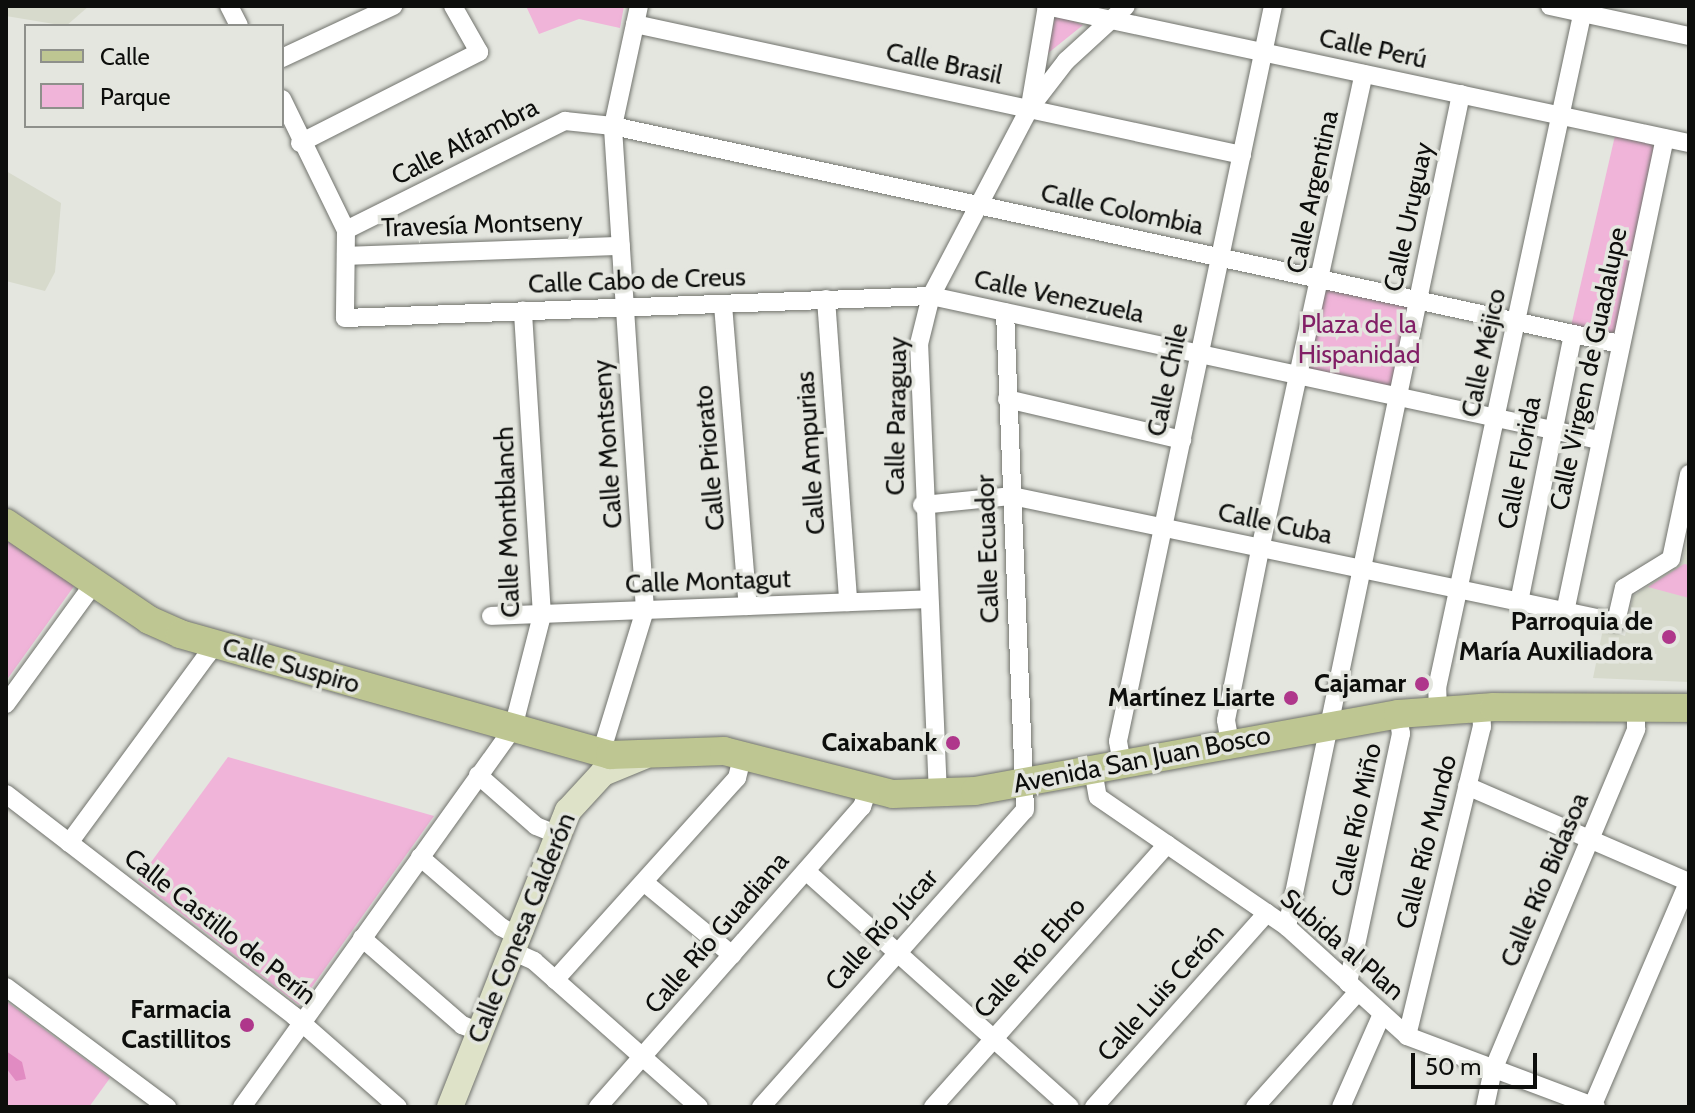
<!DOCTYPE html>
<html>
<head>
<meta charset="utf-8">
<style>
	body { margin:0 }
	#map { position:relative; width:1695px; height:1113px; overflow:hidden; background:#e4e6df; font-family:Cabin,sans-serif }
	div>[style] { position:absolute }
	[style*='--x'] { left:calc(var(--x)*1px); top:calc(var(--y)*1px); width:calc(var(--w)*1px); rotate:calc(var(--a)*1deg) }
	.built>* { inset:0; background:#d7dacc }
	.green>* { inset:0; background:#f0b4d9; transform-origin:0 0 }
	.water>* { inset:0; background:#e18bc2 }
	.roads { filter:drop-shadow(0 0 2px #71736d) drop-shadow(0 0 2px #71736d) }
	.minor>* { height:18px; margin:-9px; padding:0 9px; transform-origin:9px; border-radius:9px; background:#fff }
	.secondary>* { height:26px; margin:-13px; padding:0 13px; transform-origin:13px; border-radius:13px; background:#dee2c8 }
	.primary>* { height:28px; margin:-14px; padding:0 14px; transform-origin:14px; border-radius:14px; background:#bec692 }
	.dots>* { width:22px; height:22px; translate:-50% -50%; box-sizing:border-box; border:4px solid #e4e6df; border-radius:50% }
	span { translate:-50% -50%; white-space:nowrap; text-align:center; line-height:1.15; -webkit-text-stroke:7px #e4e6df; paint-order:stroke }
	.street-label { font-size:26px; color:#0d0e0c }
	.park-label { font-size:26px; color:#821f66 }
	.poi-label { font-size:26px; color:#0d0e0c; font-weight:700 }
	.right { translate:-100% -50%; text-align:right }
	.frame { position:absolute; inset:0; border:8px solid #0d0e0c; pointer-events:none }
	.legend { position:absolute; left:24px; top:24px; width:260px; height:104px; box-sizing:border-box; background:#e4e6df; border:2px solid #8e908b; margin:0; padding:10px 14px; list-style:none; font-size:24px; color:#0d0e0c }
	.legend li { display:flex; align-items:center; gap:16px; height:40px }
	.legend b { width:40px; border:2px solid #8e908b }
	.scale { position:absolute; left:1411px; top:1053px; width:126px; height:36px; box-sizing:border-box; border:4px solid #0d0e0c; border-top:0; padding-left:10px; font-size:24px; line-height:28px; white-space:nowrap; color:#0d0e0c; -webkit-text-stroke:6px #e4e6df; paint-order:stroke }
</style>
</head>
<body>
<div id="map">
	<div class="built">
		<i style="clip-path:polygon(6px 6px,89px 6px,66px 26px,6px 16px)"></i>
		<i style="clip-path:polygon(6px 171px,61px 203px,55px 272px,45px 291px,6px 281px)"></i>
		<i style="clip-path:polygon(1689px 531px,1689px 682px,1593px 678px,1603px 629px,1625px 636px,1633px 596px,1682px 563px)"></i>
	</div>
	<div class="green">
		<i style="clip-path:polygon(526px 6px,624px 6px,620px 28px,579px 19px,539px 34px)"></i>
		<i style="clip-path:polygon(1057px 15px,1083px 25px,1047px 54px,1055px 17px)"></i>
		<i style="left:1617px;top:127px;width:49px;height:212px;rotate:13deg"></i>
		<i style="left:1321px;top:280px;width:99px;height:100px;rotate:12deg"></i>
		<i style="clip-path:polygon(6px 533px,77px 582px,6px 681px)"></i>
		<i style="clip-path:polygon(1684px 564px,1689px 565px,1689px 598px,1648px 587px)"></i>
		<i style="clip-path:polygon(228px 757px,434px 816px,299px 1005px,138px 880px)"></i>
		<i style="clip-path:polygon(6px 1001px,110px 1078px,89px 1107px,6px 1107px)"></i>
	</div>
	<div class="water">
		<i style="clip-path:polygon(6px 1051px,22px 1062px,26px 1079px,16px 1081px,6px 1068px)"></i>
	</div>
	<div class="roads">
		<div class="minor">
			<i style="--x:229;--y:6;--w:22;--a:63"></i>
			<i style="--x:1046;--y:6;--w:657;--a:12.03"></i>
			<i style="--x:1550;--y:6;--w:142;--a:12.2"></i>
			<i style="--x:635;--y:24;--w:621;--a:12.18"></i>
			<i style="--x:282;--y:58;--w:123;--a:-25.1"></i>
			<i style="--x:282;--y:99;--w:146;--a:64"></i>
			<i style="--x:346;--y:230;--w:88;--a:90.7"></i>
			<i style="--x:345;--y:318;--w:586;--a:-2.15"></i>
			<i style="--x:931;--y:296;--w:683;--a:12.17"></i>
			<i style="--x:1030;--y:106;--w:101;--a:-80.4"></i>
			<i style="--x:300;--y:143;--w:201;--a:-26.9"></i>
			<i style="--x:479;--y:52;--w:53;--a:-119.5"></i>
			<i style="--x:346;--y:230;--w:245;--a:-26.5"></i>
			<i style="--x:565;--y:121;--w:48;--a:5.9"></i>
			<i style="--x:613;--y:126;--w:1030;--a:12.22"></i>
			<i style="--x:346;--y:256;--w:275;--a:-2.1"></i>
			<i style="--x:826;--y:299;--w:304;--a:85.8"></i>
			<i style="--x:723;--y:305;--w:302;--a:85.3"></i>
			<i style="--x:1007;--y:399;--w:180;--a:13.2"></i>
			<i style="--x:922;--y:505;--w:90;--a:-5.7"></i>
			<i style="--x:1012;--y:496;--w:617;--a:11.78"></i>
			<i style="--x:1616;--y:622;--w:35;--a:-77"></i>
			<i style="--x:1624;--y:588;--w:55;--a:-31.7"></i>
			<i style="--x:1671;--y:559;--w:87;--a:-78"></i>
			<i style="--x:1519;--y:602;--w:273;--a:-78.6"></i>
			<i style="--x:1565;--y:612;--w:484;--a:-78.1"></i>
			<i style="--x:491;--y:616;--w:437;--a:-2.2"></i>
			<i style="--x:6;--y:704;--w:141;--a:-53.9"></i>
			<i style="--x:89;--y:590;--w:9;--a:-84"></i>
			<i style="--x:1438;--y:711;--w:23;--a:-92"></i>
			<i style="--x:1437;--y:688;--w:698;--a:-77.84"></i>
			<i style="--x:1230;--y:743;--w:23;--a:-100"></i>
			<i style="--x:1226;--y:720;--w:178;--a:-78.7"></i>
			<i style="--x:1261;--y:545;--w:482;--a:-77.7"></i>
			<i style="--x:601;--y:753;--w:150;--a:-72.9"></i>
			<i style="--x:645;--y:610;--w:485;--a:-93.8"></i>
			<i style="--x:613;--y:126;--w:123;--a:-77.8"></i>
			<i style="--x:1122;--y:764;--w:23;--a:-100"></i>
			<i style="--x:1118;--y:741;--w:751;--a:-78.09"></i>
			<i style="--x:1093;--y:770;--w:27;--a:80"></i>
			<i style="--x:1098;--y:797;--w:229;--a:34.5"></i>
			<i style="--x:1287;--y:927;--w:162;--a:42.2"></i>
			<i style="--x:1407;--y:1036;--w:202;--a:20.6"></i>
			<i style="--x:478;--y:775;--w:77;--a:41.3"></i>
			<i style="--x:536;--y:826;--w:24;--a:22"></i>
			<i style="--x:1467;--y:786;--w:242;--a:23.4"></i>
			<i style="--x:6;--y:794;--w:364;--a:37.6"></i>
			<i style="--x:294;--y:1016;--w:138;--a:41.2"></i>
			<i style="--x:938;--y:795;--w:451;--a:-92.4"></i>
			<i style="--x:919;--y:344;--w:49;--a:-76"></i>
			<i style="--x:931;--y:296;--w:211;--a:-62.3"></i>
			<i style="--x:1029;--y:109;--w:61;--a:-52.4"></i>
			<i style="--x:1066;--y:61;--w:81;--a:-42.5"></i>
			<i style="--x:69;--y:843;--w:235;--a:-53.7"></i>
			<i style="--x:208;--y:654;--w:14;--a:-107"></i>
			<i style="--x:420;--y:857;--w:107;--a:40.8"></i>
			<i style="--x:501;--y:927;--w:19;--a:28"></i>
			<i style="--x:806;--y:871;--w:354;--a:41.8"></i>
			<i style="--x:645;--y:883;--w:113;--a:39.6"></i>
			<i style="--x:1287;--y:927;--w:851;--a:-78.2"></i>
			<i style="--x:362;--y:938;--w:133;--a:41"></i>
			<i style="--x:462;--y:1025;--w:19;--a:21"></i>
			<i style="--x:512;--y:951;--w:24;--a:24"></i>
			<i style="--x:534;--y:961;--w:220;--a:41.5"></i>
			<i style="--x:555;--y:980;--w:272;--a:-48"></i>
			<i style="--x:737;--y:778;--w:25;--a:-76"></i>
			<i style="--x:1348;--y:983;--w:255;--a:-78"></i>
			<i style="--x:1401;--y:734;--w:20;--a:-99"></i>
			<i style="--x:6;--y:987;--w:201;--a:36.7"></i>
			<i style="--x:1407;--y:1036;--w:318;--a:-76.4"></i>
			<i style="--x:1482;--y:727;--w:19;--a:-93"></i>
			<i style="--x:242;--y:1107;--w:466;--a:-54.4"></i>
			<i style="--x:513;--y:728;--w:117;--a:-75.6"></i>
			<i style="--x:542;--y:615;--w:305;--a:-93.6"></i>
			<i style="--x:598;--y:1107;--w:400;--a:-48.7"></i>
			<i style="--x:862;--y:807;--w:19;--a:-72"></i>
			<i style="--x:761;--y:1107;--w:397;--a:-48.4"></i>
			<i style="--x:1025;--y:810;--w:498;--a:-92.3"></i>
			<i style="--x:933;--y:1107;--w:352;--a:-48.3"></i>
			<i style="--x:1094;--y:1107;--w:260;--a:-48.3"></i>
			<i style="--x:1255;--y:1107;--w:154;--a:-48.2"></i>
			<i style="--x:1341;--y:1107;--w:102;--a:-66.2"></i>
			<i style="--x:1485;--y:1107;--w:38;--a:-78"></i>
			<i style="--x:1493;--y:1070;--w:370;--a:-67.2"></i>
			<i style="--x:1636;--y:729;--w:21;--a:-90"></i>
			<i style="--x:1592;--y:1107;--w:246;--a:-66.8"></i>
		</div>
		<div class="secondary">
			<i style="--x:450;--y:1107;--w:319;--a:-68.3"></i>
			<i style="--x:568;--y:811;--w:52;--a:-47.4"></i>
			<i style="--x:603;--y:773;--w:44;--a:-22.5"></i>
		</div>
		<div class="primary">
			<i style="--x:6;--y:523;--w:173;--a:34.1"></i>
			<i style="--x:149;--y:620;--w:34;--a:24"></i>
			<i style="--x:180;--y:634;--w:447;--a:15.7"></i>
			<i style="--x:610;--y:755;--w:114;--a:-2"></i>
			<i style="--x:724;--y:751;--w:174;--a:14.3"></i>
			<i style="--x:893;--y:794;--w:82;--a:-2.1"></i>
			<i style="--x:975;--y:791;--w:430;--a:-10.3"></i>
			<i style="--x:1398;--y:714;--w:96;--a:-4.2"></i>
			<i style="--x:1494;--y:707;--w:195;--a:0.3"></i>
		</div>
	</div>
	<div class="dots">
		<i style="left:1669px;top:637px;background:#af378b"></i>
		<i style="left:1422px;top:684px;background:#af378b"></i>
		<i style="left:1291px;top:698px;background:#af378b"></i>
		<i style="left:953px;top:743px;background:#af378b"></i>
		<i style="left:247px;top:1025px;background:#af378b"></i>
	</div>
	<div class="street-label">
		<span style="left:1373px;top:49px;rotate:12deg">Calle Perú</span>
		<span style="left:944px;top:64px;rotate:12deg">Calle Brasil</span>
		<span style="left:465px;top:142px;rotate:-27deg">Calle Alfambra</span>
		<span style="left:1313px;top:192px;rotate:-78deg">Calle Argentina</span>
		<span style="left:1122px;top:210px;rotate:12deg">Calle Colombia</span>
		<span style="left:1409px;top:217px;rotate:-78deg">Calle Uruguay</span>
		<span style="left:482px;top:225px;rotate:-2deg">Travesía Montseny</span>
		<span style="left:637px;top:281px;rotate:-2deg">Calle Cabo de Creus</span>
		<span style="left:1059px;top:297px;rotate:12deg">Calle Venezuela</span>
		<span style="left:1484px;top:353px;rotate:-78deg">Calle Méjico</span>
		<span style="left:1589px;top:369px;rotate:-78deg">Calle Virgen de Guadalupe</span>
		<span style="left:1168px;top:380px;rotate:-78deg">Calle Chile</span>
		<span style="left:897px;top:416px;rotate:-89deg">Calle Paraguay</span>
		<span style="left:608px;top:444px;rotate:-94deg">Calle Montseny</span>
		<span style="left:811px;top:453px;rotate:-94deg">Calle Ampurias</span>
		<span style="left:710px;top:458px;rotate:-95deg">Calle Priorato</span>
		<span style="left:1520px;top:463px;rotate:-79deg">Calle Florida</span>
		<span style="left:508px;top:522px;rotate:-92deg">Calle Montblanch</span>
		<span style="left:1275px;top:524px;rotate:12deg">Calle Cuba</span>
		<span style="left:988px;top:549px;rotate:-92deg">Calle Ecuador</span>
		<span style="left:708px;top:582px;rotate:-2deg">Calle Montagut</span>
		<span style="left:291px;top:666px;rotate:16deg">Calle Suspiro</span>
		<span style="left:1142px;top:760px;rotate:-11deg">Avenida San Juan Bosco</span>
		<span style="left:1357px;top:820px;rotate:-78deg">Calle Río Miño</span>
		<span style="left:1427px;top:842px;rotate:-76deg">Calle Río Mundo</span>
		<span style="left:1545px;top:880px;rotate:-67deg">Calle Río Bidasoa</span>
		<span style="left:220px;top:927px;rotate:38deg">Calle Castillo de Perín</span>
		<span style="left:522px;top:928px;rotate:-68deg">Calle Conesa Calderón</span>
		<span style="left:882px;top:930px;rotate:-48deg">Calle Río Júcar</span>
		<span style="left:717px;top:933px;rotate:-49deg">Calle Río Guadiana</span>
		<span style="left:1342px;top:945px;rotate:41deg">Subida al Plan</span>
		<span style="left:1030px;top:958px;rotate:-48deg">Calle Río Ebro</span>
		<span style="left:1161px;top:993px;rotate:-48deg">Calle Luis Cerón</span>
	</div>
	<div class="park-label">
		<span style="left:1359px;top:340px">Plaza de la<br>Hispanidad</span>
	</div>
	<div class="poi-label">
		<span class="right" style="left:1653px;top:637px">Parroquia de<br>María Auxiliadora</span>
		<span class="right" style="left:1406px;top:684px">Cajamar</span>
		<span class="right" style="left:1275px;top:698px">Martínez Liarte</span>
		<span class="right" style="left:937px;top:743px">Caixabank</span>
		<span class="right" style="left:231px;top:1025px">Farmacia<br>Castillitos</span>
	</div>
	<div class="frame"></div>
	<ul class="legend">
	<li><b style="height:10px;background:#bec692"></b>Calle</li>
	<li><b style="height:22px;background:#f0b4d9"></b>Parque</li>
	</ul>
	<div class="scale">50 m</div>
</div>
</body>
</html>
